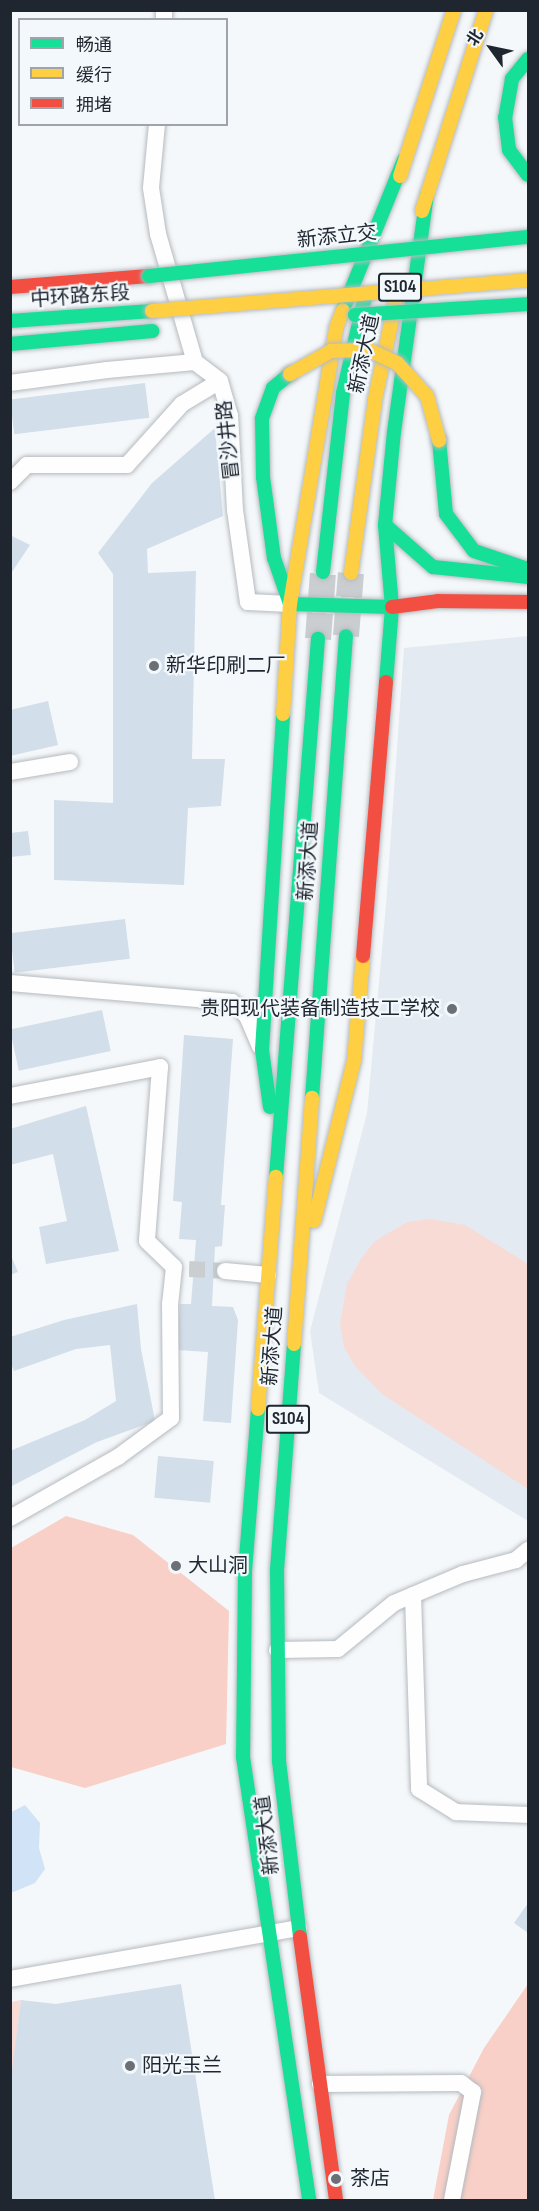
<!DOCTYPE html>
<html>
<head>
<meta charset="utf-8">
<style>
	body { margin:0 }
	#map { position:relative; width:539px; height:2211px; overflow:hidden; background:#f5f8fa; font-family:"Sofia Sans Condensed","Noto Sans SC",sans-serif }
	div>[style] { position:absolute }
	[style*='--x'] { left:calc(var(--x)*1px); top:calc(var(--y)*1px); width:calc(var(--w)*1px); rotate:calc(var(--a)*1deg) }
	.built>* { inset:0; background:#e3eaf2 }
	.green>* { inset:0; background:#f8dbd5 }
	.forest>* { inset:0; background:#f8d0c8 }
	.water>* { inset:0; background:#d1e3f6 }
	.building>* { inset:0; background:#d2dee9; transform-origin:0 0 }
	.street-tunnel>* { height:16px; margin-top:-8px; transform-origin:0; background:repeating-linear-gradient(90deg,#caced1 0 16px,transparent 0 24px) }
	.primary-tunnel>* { height:26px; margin-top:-13px; transform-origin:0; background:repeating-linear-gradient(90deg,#caced1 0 26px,transparent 0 39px) }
	.roads { filter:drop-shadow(0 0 2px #b5babf) drop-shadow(0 0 2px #b5babf) }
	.street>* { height:16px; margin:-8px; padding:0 8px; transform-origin:8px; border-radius:8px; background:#fefefe }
	.fast>* { height:14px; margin:-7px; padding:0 7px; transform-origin:7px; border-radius:7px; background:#16e098 }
	.slow>* { height:14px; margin:-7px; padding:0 7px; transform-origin:7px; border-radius:7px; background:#ffcf43 }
	.jam>* { height:14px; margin:-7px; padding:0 7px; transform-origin:7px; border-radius:7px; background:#f24e42 }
	.bridges { filter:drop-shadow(0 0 2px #b5babf) drop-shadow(0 0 2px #b5babf) }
	.fast-bridge>* { height:14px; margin:-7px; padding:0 7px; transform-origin:7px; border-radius:7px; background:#16e098 }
	.slow-bridge>* { height:14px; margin:-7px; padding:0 7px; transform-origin:7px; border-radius:7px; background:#ffcf43 }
	.dots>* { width:16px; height:16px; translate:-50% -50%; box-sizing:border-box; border:3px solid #f3f8fc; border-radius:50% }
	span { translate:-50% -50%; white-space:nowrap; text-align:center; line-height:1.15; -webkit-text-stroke:4.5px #f3f8fc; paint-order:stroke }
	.shield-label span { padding:2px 4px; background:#f3f8fc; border:2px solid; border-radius:4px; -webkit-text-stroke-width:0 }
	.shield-label { font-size:18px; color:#1f262f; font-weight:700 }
	.street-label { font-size:20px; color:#1f262f }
	.poi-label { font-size:20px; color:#1f262f }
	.left { translate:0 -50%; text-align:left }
	.right { translate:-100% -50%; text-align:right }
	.frame { position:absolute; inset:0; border:12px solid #1f262f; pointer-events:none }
	.legend { position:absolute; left:18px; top:18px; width:210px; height:108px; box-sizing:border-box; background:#f3f8fc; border:2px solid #9ea4aa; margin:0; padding:8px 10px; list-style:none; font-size:18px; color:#1f262f }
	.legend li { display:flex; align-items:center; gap:12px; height:30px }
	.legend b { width:30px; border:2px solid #9ea4aa }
	.north { position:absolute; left:461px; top:18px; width:60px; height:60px; -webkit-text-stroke:4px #f3f8fc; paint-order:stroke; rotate:303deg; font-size:16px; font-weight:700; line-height:24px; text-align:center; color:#1f262f }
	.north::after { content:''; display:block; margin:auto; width:21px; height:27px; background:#1f262f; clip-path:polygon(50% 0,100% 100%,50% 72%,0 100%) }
</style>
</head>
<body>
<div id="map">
	<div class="built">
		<i style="clip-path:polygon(528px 636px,528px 1521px,319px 1393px,310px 1331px,367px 1113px,386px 905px,404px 648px)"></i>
	</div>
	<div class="green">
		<i style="clip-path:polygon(430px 1219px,465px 1225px,528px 1264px,528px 1489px,382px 1394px,355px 1366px,344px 1347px,340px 1324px,347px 1284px,361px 1259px,374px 1242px,390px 1232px,408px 1222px)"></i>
		<i style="clip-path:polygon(21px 2000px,11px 2087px,11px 2002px)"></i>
	</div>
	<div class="forest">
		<i style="clip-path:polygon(66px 1516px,133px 1535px,229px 1611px,226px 1744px,85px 1788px,11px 1767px,11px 1548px)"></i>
		<i style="clip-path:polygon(528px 1984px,528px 2200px,433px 2200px,449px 2115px,484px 2048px)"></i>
	</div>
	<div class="water">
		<i style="clip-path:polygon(25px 1805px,40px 1823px,39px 1848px,45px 1869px,35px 1883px,11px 1893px,11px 1812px)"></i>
	</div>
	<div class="building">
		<i style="left:145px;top:383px;width:35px;height:136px;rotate:83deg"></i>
		<i style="clip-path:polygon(215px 428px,223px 516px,147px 549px,148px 573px,196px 571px,192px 759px,225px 759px,221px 806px,188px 808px,184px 885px,54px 880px,54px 800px,113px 803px,113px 574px,98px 553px,152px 483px)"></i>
		<i style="clip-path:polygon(10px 535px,30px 545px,10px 575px)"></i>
		<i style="clip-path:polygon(48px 701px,58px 745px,10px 756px,10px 710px)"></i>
		<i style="clip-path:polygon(28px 831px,31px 855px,10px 857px,10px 833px)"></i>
		<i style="left:125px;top:919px;width:40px;height:116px;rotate:83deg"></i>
		<i style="left:102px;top:1010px;width:42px;height:94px;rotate:78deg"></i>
		<i style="clip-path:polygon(184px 1035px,233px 1039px,221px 1205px,225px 1205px,222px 1246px,215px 1247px,212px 1306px,233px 1307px,238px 1320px,231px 1423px,203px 1421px,208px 1352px,177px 1350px,180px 1304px,191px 1304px,196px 1240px,179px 1239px,182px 1202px,173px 1201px)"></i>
		<i style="clip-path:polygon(86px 1106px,119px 1251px,46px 1264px,39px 1227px,67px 1221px,53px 1154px,10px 1165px,10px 1129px)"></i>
		<i style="clip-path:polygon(10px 1253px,18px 1272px,10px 1275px)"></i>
		<i style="clip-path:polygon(137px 1304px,141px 1349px,155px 1421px,97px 1442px,10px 1487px,10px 1451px,85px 1420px,116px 1401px,110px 1345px,76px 1349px,14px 1371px,10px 1362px,10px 1337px,64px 1320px)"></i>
		<i style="left:158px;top:1456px;width:56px;height:42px;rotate:5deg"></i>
		<i style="clip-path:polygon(528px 1903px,528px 1933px,514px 1923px)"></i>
		<i style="clip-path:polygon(181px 1984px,215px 2200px,10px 2200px,10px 2087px,21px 2000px,56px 2004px)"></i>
	</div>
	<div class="street-tunnel">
		<i style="--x:189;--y:1269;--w:36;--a:3"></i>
	</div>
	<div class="primary-tunnel">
		<i style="--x:346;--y:636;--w:63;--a:-85.5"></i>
		<i style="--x:318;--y:639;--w:67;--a:-85.7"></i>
	</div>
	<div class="roads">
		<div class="street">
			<i style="--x:164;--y:10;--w:10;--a:90"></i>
			<i style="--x:157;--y:124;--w:64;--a:95.4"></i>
			<i style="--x:151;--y:188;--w:47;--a:81.3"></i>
			<i style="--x:158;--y:234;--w:133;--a:73.9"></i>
			<i style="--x:10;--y:383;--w:98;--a:-7.6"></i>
			<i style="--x:107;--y:370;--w:88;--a:-5.2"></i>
			<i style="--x:195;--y:362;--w:31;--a:37"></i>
			<i style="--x:220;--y:381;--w:35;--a:74"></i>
			<i style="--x:230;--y:415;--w:95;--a:87"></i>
			<i style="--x:235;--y:510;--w:93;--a:82"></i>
			<i style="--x:248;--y:602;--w:42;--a:2.7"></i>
			<i style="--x:10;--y:482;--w:24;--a:-45"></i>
			<i style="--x:27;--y:465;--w:100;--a:0"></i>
			<i style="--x:127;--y:465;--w:82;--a:-48"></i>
			<i style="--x:182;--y:404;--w:44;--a:-31.2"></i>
			<i style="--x:10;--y:772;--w:61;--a:-9.5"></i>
			<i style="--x:10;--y:983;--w:223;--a:4.9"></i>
			<i style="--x:232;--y:1002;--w:21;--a:43"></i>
			<i style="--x:247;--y:1016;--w:33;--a:67"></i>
			<i style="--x:10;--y:1096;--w:153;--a:-10.9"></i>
			<i style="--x:160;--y:1067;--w:174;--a:94.3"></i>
			<i style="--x:147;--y:1241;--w:37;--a:44"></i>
			<i style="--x:174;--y:1267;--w:36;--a:96"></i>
			<i style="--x:170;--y:1303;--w:115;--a:89.5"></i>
			<i style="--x:171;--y:1418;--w:66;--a:143.7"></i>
			<i style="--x:118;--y:1457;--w:124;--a:150.5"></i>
			<i style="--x:225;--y:1271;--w:43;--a:5.3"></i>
			<i style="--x:413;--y:1595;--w:194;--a:88.2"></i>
			<i style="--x:419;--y:1789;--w:44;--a:31.9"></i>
			<i style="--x:456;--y:1812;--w:72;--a:2.4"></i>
			<i style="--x:277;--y:1650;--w:61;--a:-0.9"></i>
			<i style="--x:338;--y:1649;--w:72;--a:-39.4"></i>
			<i style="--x:394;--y:1603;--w:75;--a:-22.8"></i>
			<i style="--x:463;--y:1574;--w:55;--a:-14.8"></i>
			<i style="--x:516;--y:1560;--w:16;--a:-40"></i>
			<i style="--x:10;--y:1979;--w:293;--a:-10"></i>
			<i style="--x:320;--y:2084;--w:141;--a:-0.4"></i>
			<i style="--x:461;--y:2083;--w:15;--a:37"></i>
			<i style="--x:473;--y:2092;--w:110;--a:101"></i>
		</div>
		<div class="fast">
			<i style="--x:528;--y:59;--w:26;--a:129"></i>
			<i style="--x:512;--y:79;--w:39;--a:100"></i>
			<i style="--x:505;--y:117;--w:33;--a:83"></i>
			<i style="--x:509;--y:150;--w:31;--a:53"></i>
			<i style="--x:343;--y:310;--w:162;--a:-67.9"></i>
			<i style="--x:10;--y:321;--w:142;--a:-4"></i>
			<i style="--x:10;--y:344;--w:143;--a:-5.2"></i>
			<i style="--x:290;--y:374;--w:22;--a:141"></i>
			<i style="--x:273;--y:388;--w:33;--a:110"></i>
			<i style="--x:262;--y:419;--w:58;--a:89"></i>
			<i style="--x:263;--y:477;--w:82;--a:82.3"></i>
			<i style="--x:274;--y:558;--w:49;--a:70.8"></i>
			<i style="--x:290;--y:604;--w:102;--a:1.7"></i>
			<i style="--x:439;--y:440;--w:74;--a:84.6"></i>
			<i style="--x:446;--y:514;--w:46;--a:52.9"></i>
			<i style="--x:474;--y:551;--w:54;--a:18.4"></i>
			<i style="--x:385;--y:525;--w:64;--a:41.2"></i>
			<i style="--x:433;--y:567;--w:96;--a:6"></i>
			<i style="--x:323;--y:572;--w:180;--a:-83.6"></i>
			<i style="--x:343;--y:393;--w:98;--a:-77.1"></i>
			<i style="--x:386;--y:682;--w:75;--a:-85.4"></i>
			<i style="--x:392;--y:607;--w:82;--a:-94.9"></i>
			<i style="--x:385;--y:525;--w:93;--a:-84.5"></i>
			<i style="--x:394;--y:432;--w:239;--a:-82.1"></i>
			<i style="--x:312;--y:1098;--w:463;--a:-85.8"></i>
			<i style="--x:270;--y:1107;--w:58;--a:-98"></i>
			<i style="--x:262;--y:1050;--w:337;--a:-86.4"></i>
			<i style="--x:276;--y:1177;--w:540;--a:-85.54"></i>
			<i style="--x:294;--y:1344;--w:226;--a:94.3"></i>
			<i style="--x:277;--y:1569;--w:192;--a:89.4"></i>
			<i style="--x:279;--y:1761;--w:177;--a:83.2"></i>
			<i style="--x:258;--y:1409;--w:163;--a:94.6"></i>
			<i style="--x:245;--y:1571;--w:186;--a:90.6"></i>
			<i style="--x:243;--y:1757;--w:448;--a:81.5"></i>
		</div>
		<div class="slow">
			<i style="--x:400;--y:176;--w:175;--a:-72"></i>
			<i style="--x:422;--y:211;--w:211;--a:-72.3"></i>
			<i style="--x:351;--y:573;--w:176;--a:-82.1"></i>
			<i style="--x:375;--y:399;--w:106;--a:-78.1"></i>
			<i style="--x:283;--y:714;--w:110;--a:-86.4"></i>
			<i style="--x:290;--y:604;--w:280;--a:-80.5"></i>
			<i style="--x:336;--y:328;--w:19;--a:-69"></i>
			<i style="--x:314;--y:1221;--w:165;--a:-76"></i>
			<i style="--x:354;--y:1061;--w:105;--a:-85.1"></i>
			<i style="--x:294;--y:1344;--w:247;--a:-85.8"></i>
			<i style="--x:258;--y:1409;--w:233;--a:-85.6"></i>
		</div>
		<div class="jam">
			<i style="--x:10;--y:287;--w:139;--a:-4.5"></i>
			<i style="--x:392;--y:607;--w:46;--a:-7.4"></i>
			<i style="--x:438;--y:601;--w:90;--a:0.6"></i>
			<i style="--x:363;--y:956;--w:275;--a:-85.2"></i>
			<i style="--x:300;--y:1937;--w:265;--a:82.2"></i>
		</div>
	</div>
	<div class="bridges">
		<div class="fast-bridge">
			<i style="--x:149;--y:276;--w:381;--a:-5.9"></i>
			<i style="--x:355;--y:315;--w:173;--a:-3.6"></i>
		</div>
		<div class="slow-bridge">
			<i style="--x:152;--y:311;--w:377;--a:-4.7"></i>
			<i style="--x:290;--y:374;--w:47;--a:-29.3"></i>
			<i style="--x:331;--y:351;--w:38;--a:-2"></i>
			<i style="--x:369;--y:350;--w:31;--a:25"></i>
			<i style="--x:397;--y:363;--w:45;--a:47.7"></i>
			<i style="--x:427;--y:396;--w:46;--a:74.7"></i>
		</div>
	</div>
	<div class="dots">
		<i style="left:154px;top:666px;background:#6a7076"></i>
		<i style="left:452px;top:1009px;background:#6a7076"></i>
		<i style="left:176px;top:1566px;background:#6a7076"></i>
		<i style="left:130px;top:2066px;background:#6a7076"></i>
		<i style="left:336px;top:2179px;background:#6a7076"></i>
	</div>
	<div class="shield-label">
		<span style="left:400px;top:287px">S104</span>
		<span style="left:288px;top:1419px">S104</span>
	</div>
	<div class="street-label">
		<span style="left:337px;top:237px;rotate:-6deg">新添立交</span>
		<span style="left:80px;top:297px;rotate:-4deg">中环路东段</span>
		<span style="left:365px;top:354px;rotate:-78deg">新添大道</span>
		<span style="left:229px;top:440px;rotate:-96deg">冒沙井路</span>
		<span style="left:309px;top:861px;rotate:-86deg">新添大道</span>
		<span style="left:273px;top:1346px;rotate:-86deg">新添大道</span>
		<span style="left:268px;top:1835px;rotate:-97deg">新添大道</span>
	</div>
	<div class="poi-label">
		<span class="left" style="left:166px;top:666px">新华印刷二厂</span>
		<span class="right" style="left:440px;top:1009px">贵阳现代装备制造技工学校</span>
		<span class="left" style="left:188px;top:1566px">大山洞</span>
		<span class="left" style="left:142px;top:2066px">阳光玉兰</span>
		<span class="left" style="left:350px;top:2179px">茶店</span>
	</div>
	<div class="frame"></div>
	<ul class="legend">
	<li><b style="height:8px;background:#16e098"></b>畅通</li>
	<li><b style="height:8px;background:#ffcf43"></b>缓行</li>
	<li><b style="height:8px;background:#f24e42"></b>拥堵</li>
	</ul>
	<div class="north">北</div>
</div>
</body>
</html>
